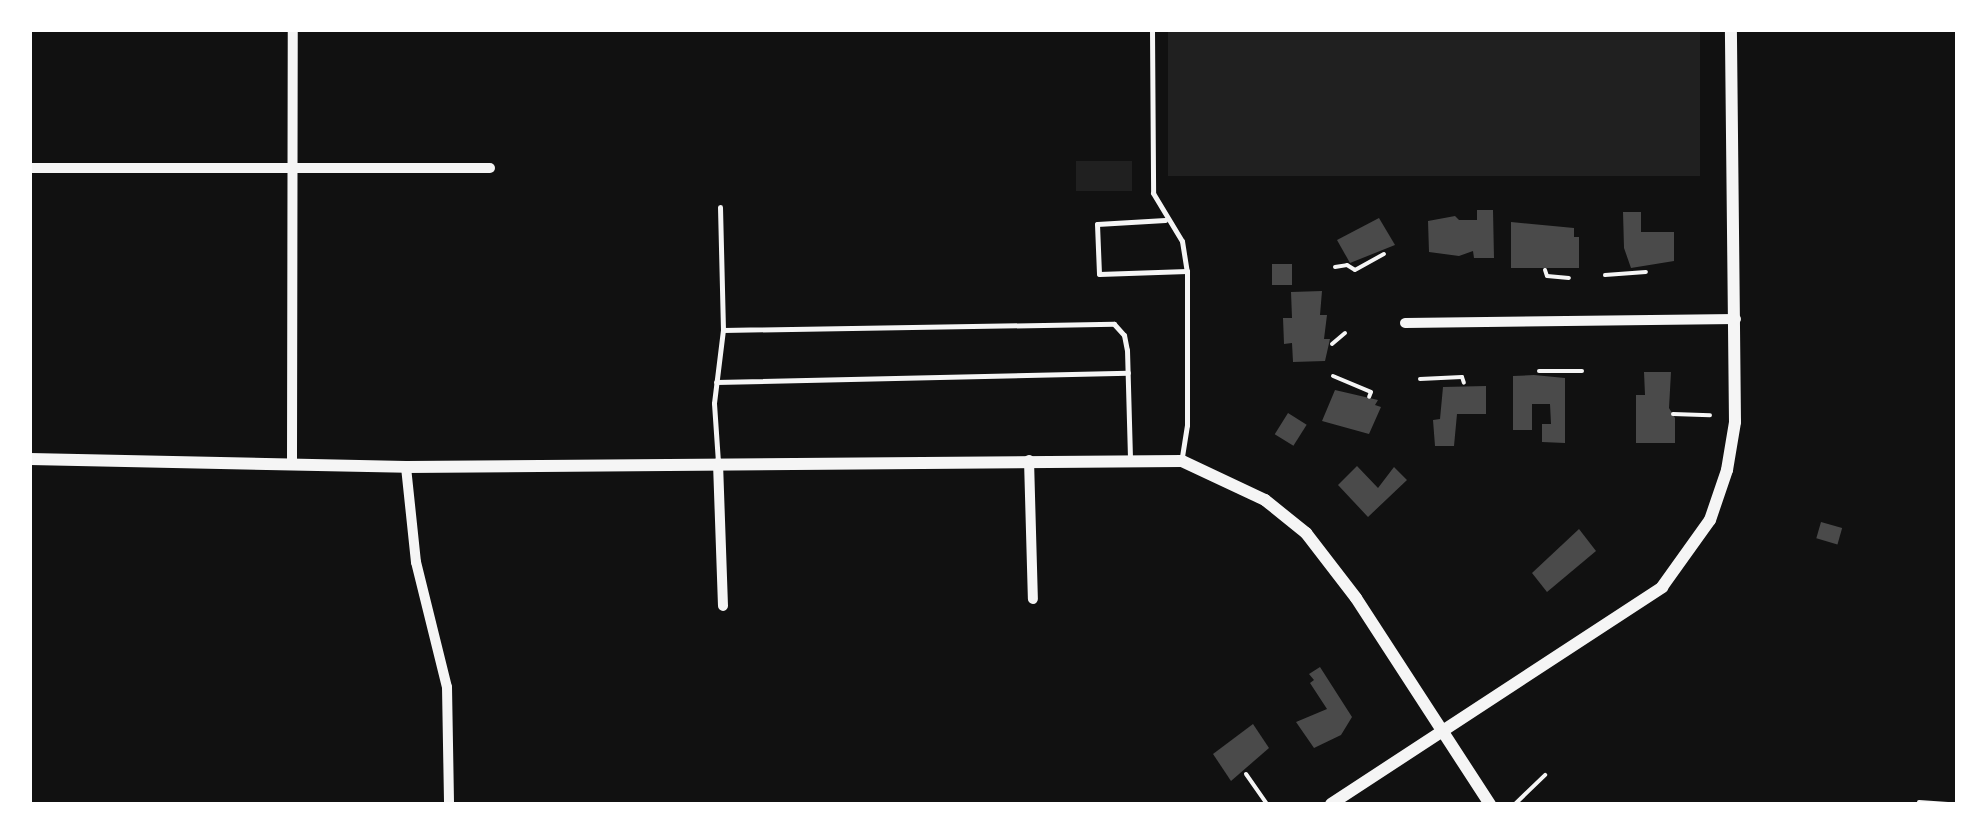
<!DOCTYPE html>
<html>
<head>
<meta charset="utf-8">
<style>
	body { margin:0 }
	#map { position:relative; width:1987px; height:834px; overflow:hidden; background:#111; font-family:"IBM Plex Sans",sans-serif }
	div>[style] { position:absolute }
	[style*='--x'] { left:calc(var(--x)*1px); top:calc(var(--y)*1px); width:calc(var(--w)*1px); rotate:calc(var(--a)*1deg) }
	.green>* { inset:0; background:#202020; transform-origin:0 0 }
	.building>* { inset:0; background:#4a4a4a; transform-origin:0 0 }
	.path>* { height:4px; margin:-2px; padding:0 2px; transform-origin:2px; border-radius:2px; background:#f5f5f5 }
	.service>* { height:5px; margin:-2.5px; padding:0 2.5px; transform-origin:2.5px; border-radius:2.5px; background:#f5f5f5 }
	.minor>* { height:10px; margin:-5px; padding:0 5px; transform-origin:5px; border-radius:5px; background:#f5f5f5 }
	.tertiary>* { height:12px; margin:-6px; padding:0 6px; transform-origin:6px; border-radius:6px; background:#f5f5f5 }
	span { translate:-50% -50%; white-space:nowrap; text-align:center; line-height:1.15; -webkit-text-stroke:8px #fff; paint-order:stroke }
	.frame { position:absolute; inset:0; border:32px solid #fff; pointer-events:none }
</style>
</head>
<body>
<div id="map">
	<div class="green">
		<i style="left:1168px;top:30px;width:532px;height:146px"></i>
		<i style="left:1132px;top:161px;width:30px;height:56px;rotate:90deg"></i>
	</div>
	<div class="building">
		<i style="clip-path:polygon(1477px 210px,1493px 210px,1494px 258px,1474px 258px,1473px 251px,1459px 256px,1429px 252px,1428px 221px,1455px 216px,1459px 220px,1477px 220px)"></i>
		<i style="clip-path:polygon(1623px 212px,1641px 212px,1641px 232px,1674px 232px,1674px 261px,1631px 268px,1624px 248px)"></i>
		<i style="clip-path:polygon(1379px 218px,1395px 245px,1350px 263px,1337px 240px)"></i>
		<i style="clip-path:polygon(1511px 222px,1574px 228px,1574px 237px,1579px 237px,1579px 268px,1511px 268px)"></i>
		<i style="left:1292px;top:264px;width:21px;height:20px;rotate:90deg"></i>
		<i style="clip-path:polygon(1322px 291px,1320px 315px,1327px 315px,1324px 339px,1330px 339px,1325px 361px,1293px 362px,1292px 343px,1284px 344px,1283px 318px,1292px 318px,1291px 292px)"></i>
		<i style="clip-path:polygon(1644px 372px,1671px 372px,1669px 408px,1675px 418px,1675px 443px,1636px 443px,1636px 395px,1645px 395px)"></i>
		<i style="clip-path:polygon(1534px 375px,1565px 378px,1565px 443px,1542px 442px,1542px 424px,1551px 424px,1550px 404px,1532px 404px,1532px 430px,1513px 430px,1513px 376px)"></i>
		<i style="clip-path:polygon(1486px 386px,1486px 414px,1457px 414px,1454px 446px,1435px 446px,1433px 420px,1440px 419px,1443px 387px)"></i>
		<i style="clip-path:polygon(1335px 390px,1378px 400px,1375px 405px,1381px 407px,1369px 434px,1322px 421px)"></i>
		<i style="left:1288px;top:413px;width:22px;height:25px;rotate:32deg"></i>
		<i style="clip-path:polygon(1357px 466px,1378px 488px,1394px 467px,1407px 480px,1368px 517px,1338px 485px)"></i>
		<i style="left:1821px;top:522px;width:22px;height:17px;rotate:16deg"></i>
		<i style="clip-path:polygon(1579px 529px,1596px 551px,1547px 592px,1532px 573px)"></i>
		<i style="clip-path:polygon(1320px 667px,1352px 717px,1341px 735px,1314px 748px,1296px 722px,1327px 709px,1310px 683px,1314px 680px,1309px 674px)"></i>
		<i style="clip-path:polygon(1253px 724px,1269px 748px,1231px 781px,1213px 754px)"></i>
	</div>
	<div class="path">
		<i style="--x:1335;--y:267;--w:12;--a:-9"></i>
		<i style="--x:1347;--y:265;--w:9;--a:32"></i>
		<i style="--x:1355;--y:270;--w:33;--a:-29"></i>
		<i style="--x:1545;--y:270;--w:6;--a:72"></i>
		<i style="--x:1547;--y:276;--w:22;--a:5"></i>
		<i style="--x:1605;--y:275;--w:41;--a:-4.2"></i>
		<i style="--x:1332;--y:344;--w:17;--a:-40"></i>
		<i style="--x:1539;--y:371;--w:43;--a:0"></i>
		<i style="--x:1333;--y:376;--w:41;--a:22.8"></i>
		<i style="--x:1371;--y:392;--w:5;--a:112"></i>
		<i style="--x:1420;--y:379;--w:42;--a:-2.7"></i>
		<i style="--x:1462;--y:377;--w:6;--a:72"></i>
		<i style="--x:1673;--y:414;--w:37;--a:2"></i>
		<i style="--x:1246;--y:774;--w:37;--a:55"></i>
		<i style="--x:1919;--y:802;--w:29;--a:4"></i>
		<i style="--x:1515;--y:804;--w:42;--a:-44"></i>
	</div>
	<div class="service">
		<i style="--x:1152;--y:30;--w:163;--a:89.6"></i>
		<i style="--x:1153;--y:193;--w:56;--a:58.9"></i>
		<i style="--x:1182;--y:241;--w:30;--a:81"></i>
		<i style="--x:1187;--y:271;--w:154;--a:90"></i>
		<i style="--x:1187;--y:425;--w:33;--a:99"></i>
		<i style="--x:720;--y:207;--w:123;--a:88.6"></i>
		<i style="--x:1165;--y:220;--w:68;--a:176.6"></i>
		<i style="--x:1097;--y:224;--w:50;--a:87.7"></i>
		<i style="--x:1099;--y:274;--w:88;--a:-2"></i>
		<i style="--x:716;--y:382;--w:412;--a:-1.3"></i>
		<i style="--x:718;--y:462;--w:59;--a:-93.9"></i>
		<i style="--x:714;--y:403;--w:74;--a:-83"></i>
		<i style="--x:723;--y:330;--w:391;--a:-0.9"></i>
		<i style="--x:1114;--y:324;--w:15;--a:48"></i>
		<i style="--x:1124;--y:335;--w:15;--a:79"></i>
		<i style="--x:1127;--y:350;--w:109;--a:88.4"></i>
	</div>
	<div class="minor">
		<i style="--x:30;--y:168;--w:460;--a:0"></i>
		<i style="--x:1405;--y:323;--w:331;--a:-0.7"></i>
		<i style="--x:1029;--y:460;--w:139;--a:88.4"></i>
		<i style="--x:292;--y:462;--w:432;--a:-89.9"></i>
		<i style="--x:718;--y:463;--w:143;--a:88"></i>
		<i style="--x:406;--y:467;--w:96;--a:84"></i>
		<i style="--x:416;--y:562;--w:129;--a:76.1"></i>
		<i style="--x:447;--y:687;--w:117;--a:89"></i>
	</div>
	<div class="tertiary">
		<i style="--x:30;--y:459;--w:376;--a:1.2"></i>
		<i style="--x:406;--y:467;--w:776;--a:-0.44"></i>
		<i style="--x:1182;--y:461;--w:92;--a:25.2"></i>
		<i style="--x:1265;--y:500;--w:53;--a:38.8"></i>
		<i style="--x:1306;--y:533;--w:82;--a:52.4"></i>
		<i style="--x:1356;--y:598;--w:246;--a:57"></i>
		<i style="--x:1331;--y:804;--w:396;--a:-33.2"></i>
		<i style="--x:1662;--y:587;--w:82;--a:-54.4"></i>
		<i style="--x:1710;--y:520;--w:53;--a:-71.2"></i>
		<i style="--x:1727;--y:470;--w:49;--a:-80.5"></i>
		<i style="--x:1735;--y:422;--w:392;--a:-90.6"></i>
	</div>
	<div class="frame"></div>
</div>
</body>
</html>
